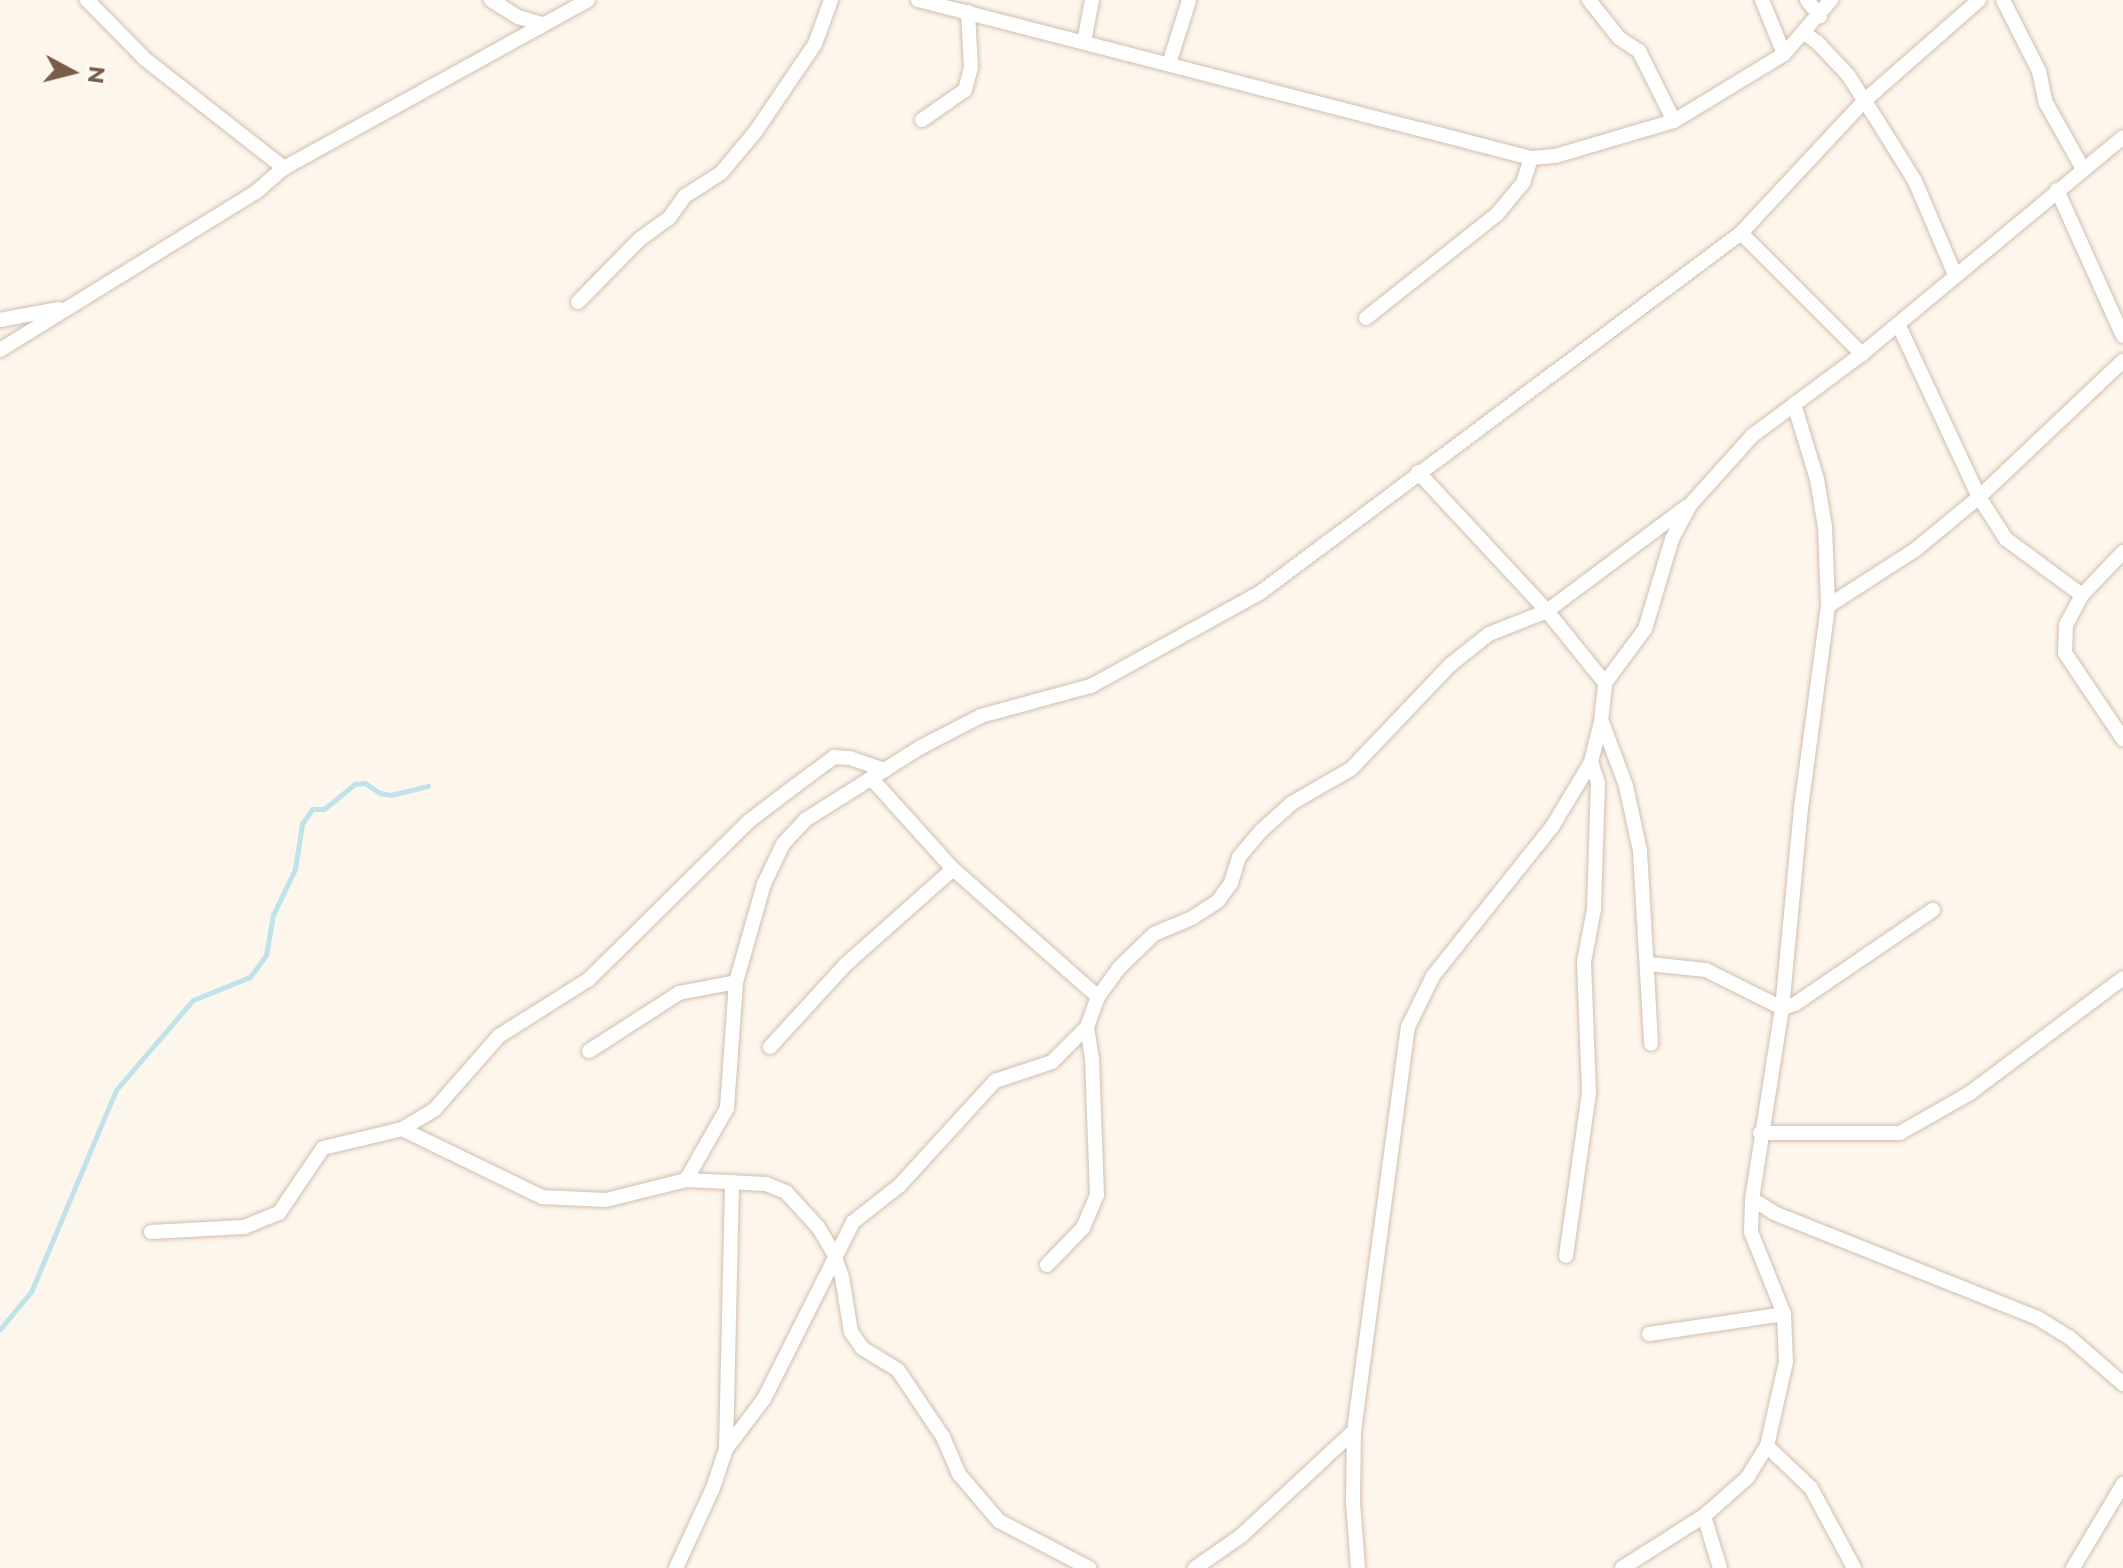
<!DOCTYPE html>
<html>
<head>
<meta charset="utf-8">
<style>
	body { margin:0 }
	#map { position:relative; width:2123px; height:1568px; overflow:hidden; background:#fdf6ec; font-family:Montserrat,sans-serif }
	div>[style] { position:absolute }
	[style*='--x'] { left:calc(var(--x)*1px); top:calc(var(--y)*1px); width:calc(var(--w)*1px); rotate:calc(var(--a)*1deg) }
	.stream>* { height:5px; margin:-2.5px; padding:0 2.5px; transform-origin:2.5px; border-radius:2.5px; background:#bfe3e8 }
	.roads { filter:drop-shadow(0 0 2px #d1beb0) drop-shadow(0 0 2px #d1beb0) }
	.street>* { height:14px; margin:-7px; padding:0 7px; transform-origin:7px; border-radius:7px; background:#fff }
	span { translate:-50% -50%; white-space:nowrap; text-align:center; line-height:1.15; -webkit-text-stroke:8px #fffaf3; paint-order:stroke }
	.north { position:absolute; left:32px; top:32px; width:80px; height:80px; -webkit-text-stroke:6px #fffaf3; paint-order:stroke; rotate:97deg; font-size:22px; font-weight:700; line-height:32px; text-align:center; color:#7a5c4d }
	.north::after { content:''; display:block; margin:auto; width:28px; height:36px; background:#7a5c4d; clip-path:polygon(50% 0,100% 100%,50% 72%,0 100%) }
</style>
</head>
<body>
<div id="map">
	<div class="stream">
		<i style="--x:0;--y:1329;--w:48;--a:-50"></i>
		<i style="--x:31;--y:1292;--w:219;--a:-67.2"></i>
		<i style="--x:116;--y:1090;--w:118;--a:-49.5"></i>
		<i style="--x:193;--y:1000;--w:61;--a:-22"></i>
		<i style="--x:250;--y:977;--w:27;--a:-54"></i>
		<i style="--x:266;--y:955;--w:41;--a:-80.1"></i>
		<i style="--x:273;--y:915;--w:51;--a:-64.4"></i>
		<i style="--x:295;--y:869;--w:46;--a:-81.2"></i>
		<i style="--x:302;--y:824;--w:18;--a:-56"></i>
		<i style="--x:312;--y:809;--w:12;--a:0"></i>
		<i style="--x:324;--y:809;--w:40;--a:-39"></i>
		<i style="--x:355;--y:784;--w:10;--a:-6"></i>
		<i style="--x:365;--y:783;--w:18;--a:34"></i>
		<i style="--x:380;--y:793;--w:11;--a:10"></i>
		<i style="--x:391;--y:795;--w:38;--a:-14"></i>
	</div>
	<div class="roads">
		<div class="street">
			<i style="--x:87;--y:0;--w:83;--a:45.5"></i>
			<i style="--x:145;--y:59;--w:177;--a:38.1"></i>
			<i style="--x:491;--y:0;--w:32;--a:32"></i>
			<i style="--x:518;--y:17;--w:26;--a:16"></i>
			<i style="--x:918;--y:0;--w:633;--a:14.45"></i>
			<i style="--x:1531;--y:158;--w:24;--a:-5"></i>
			<i style="--x:1555;--y:156;--w:124;--a:-16.4"></i>
			<i style="--x:1674;--y:121;--w:129;--a:-31.3"></i>
			<i style="--x:1784;--y:54;--w:72;--a:-49"></i>
			<i style="--x:1589;--y:0;--w:48;--a:51.7"></i>
			<i style="--x:1619;--y:38;--w:24;--a:33"></i>
			<i style="--x:1639;--y:51;--w:78;--a:63.4"></i>
			<i style="--x:1762;--y:0;--w:58;--a:67.8"></i>
			<i style="--x:1807;--y:0;--w:21;--a:51"></i>
			<i style="--x:2003;--y:0;--w:80;--a:63.1"></i>
			<i style="--x:2039;--y:71;--w:33;--a:78"></i>
			<i style="--x:2046;--y:103;--w:76;--a:60.7"></i>
			<i style="--x:1804;--y:33;--w:16;--a:35"></i>
			<i style="--x:1817;--y:42;--w:45;--a:46.8"></i>
			<i style="--x:1848;--y:75;--w:54;--a:57.2"></i>
			<i style="--x:1877;--y:120;--w:72;--a:58.1"></i>
			<i style="--x:1915;--y:181;--w:102;--a:66.9"></i>
			<i style="--x:1084;--y:42;--w:43;--a:-79.2"></i>
			<i style="--x:1169;--y:64;--w:67;--a:-72.6"></i>
			<i style="--x:922;--y:120;--w:52;--a:-34.9"></i>
			<i style="--x:965;--y:90;--w:23;--a:-75"></i>
			<i style="--x:971;--y:68;--w:56;--a:-93.1"></i>
			<i style="--x:2057;--y:190;--w:160;--a:65.7"></i>
			<i style="--x:1741;--y:233;--w:171;--a:45"></i>
			<i style="--x:578;--y:302;--w:88;--a:-45.5"></i>
			<i style="--x:640;--y:239;--w:36;--a:-36"></i>
			<i style="--x:669;--y:218;--w:27;--a:-54"></i>
			<i style="--x:685;--y:196;--w:43;--a:-32.6"></i>
			<i style="--x:721;--y:173;--w:55;--a:-50.2"></i>
			<i style="--x:756;--y:131;--w:105;--a:-55.9"></i>
			<i style="--x:815;--y:44;--w:47;--a:-70"></i>
			<i style="--x:1366;--y:318;--w:167;--a:-38.4"></i>
			<i style="--x:1497;--y:214;--w:40;--a:-50"></i>
			<i style="--x:1523;--y:183;--w:26;--a:-72"></i>
			<i style="--x:0;--y:320;--w:60;--a:-10.6"></i>
			<i style="--x:1898;--y:324;--w:191;--a:64.9"></i>
			<i style="--x:1979;--y:497;--w:50;--a:57.3"></i>
			<i style="--x:2006;--y:539;--w:94;--a:36.4"></i>
			<i style="--x:0;--y:350;--w:301;--a:-31.7"></i>
			<i style="--x:256;--y:192;--w:37;--a:-41"></i>
			<i style="--x:284;--y:168;--w:347;--a:-28.9"></i>
			<i style="--x:1794;--y:404;--w:78;--a:73"></i>
			<i style="--x:1817;--y:479;--w:49;--a:80.5"></i>
			<i style="--x:1825;--y:527;--w:79;--a:87.8"></i>
			<i style="--x:1828;--y:606;--w:204;--a:97.6"></i>
			<i style="--x:1801;--y:808;--w:201;--a:95.4"></i>
			<i style="--x:1782;--y:1008;--w:193;--a:98.9"></i>
			<i style="--x:1752;--y:1199;--w:26;--a:32"></i>
			<i style="--x:1774;--y:1213;--w:284;--a:21.7"></i>
			<i style="--x:2038;--y:1318;--w:36;--a:32"></i>
			<i style="--x:2069;--y:1337;--w:72;--a:41"></i>
			<i style="--x:1418;--y:472;--w:190;--a:47.1"></i>
			<i style="--x:1547;--y:611;--w:92;--a:51.1"></i>
			<i style="--x:2123;--y:552;--w:59;--a:133.6"></i>
			<i style="--x:2082;--y:595;--w:34;--a:118"></i>
			<i style="--x:2066;--y:625;--w:28;--a:92"></i>
			<i style="--x:2065;--y:653;--w:104;--a:56"></i>
			<i style="--x:1828;--y:606;--w:103;--a:-32.8"></i>
			<i style="--x:1915;--y:550;--w:83;--a:-39.6"></i>
			<i style="--x:1979;--y:497;--w:198;--a:-43.4"></i>
			<i style="--x:1602;--y:722;--w:68;--a:69.4"></i>
			<i style="--x:1626;--y:786;--w:66;--a:77.8"></i>
			<i style="--x:1640;--y:851;--w:193;--a:86.7"></i>
			<i style="--x:871;--y:778;--w:122;--a:48"></i>
			<i style="--x:953;--y:869;--w:193;--a:41.4"></i>
			<i style="--x:1649;--y:964;--w:57;--a:6"></i>
			<i style="--x:1706;--y:970;--w:85;--a:26.6"></i>
			<i style="--x:1782;--y:1008;--w:14;--a:-17"></i>
			<i style="--x:1795;--y:1004;--w:167;--a:-34.3"></i>
			<i style="--x:770;--y:1047;--w:113;--a:-47.5"></i>
			<i style="--x:846;--y:964;--w:143;--a:-41.6"></i>
			<i style="--x:589;--y:1051;--w:107;--a:-32.8"></i>
			<i style="--x:679;--y:993;--w:58;--a:-10.9"></i>
			<i style="--x:402;--y:1129;--w:156;--a:25.9"></i>
			<i style="--x:542;--y:1197;--w:64;--a:2.7"></i>
			<i style="--x:606;--y:1200;--w:82;--a:-14"></i>
			<i style="--x:686;--y:1180;--w:80;--a:2.9"></i>
			<i style="--x:766;--y:1184;--w:22;--a:22"></i>
			<i style="--x:786;--y:1192;--w:47;--a:47.6"></i>
			<i style="--x:818;--y:1227;--w:31;--a:59"></i>
			<i style="--x:834;--y:1254;--w:24;--a:71"></i>
			<i style="--x:842;--y:1277;--w:56;--a:80.7"></i>
			<i style="--x:851;--y:1332;--w:19;--a:55"></i>
			<i style="--x:862;--y:1348;--w:42;--a:31.4"></i>
			<i style="--x:898;--y:1370;--w:81;--a:56.1"></i>
			<i style="--x:943;--y:1437;--w:40;--a:66.6"></i>
			<i style="--x:959;--y:1474;--w:62;--a:49.6"></i>
			<i style="--x:999;--y:1521;--w:102;--a:27.6"></i>
			<i style="--x:1760;--y:1133;--w:140;--a:0"></i>
			<i style="--x:1900;--y:1133;--w:81;--a:-29.7"></i>
			<i style="--x:1970;--y:1093;--w:191;--a:-36.9"></i>
			<i style="--x:686;--y:1180;--w:83;--a:-60.3"></i>
			<i style="--x:727;--y:1108;--w:126;--a:-85.9"></i>
			<i style="--x:736;--y:982;--w:102;--a:-74.1"></i>
			<i style="--x:764;--y:884;--w:44;--a:-64.6"></i>
			<i style="--x:783;--y:844;--w:33;--a:-47"></i>
			<i style="--x:805;--y:820;--w:137;--a:-32.2"></i>
			<i style="--x:921;--y:747;--w:68;--a:-27.3"></i>
			<i style="--x:981;--y:716;--w:114;--a:-15.3"></i>
			<i style="--x:1091;--y:686;--w:194;--a:-28.9"></i>
			<i style="--x:1261;--y:592;--w:599;--a:-36.79"></i>
			<i style="--x:1741;--y:233;--w:180;--a:-47"></i>
			<i style="--x:1864;--y:101;--w:153;--a:-41.3"></i>
			<i style="--x:151;--y:1232;--w:93;--a:-3.1"></i>
			<i style="--x:244;--y:1227;--w:38;--a:-22"></i>
			<i style="--x:279;--y:1213;--w:78;--a:-55.9"></i>
			<i style="--x:323;--y:1148;--w:81;--a:-13.5"></i>
			<i style="--x:402;--y:1129;--w:39;--a:-31"></i>
			<i style="--x:435;--y:1109;--w:97;--a:-48.8"></i>
			<i style="--x:499;--y:1036;--w:107;--a:-32.3"></i>
			<i style="--x:589;--y:979;--w:225;--a:-44.6"></i>
			<i style="--x:749;--y:821;--w:58;--a:-37.3"></i>
			<i style="--x:795;--y:786;--w:49;--a:-36.6"></i>
			<i style="--x:834;--y:757;--w:16;--a:4"></i>
			<i style="--x:850;--y:758;--w:37;--a:19"></i>
			<i style="--x:1566;--y:1256;--w:166;--a:-82"></i>
			<i style="--x:1589;--y:1092;--w:130;--a:-92.2"></i>
			<i style="--x:1584;--y:962;--w:54;--a:-79.3"></i>
			<i style="--x:1594;--y:909;--w:126;--a:-88.2"></i>
			<i style="--x:1598;--y:783;--w:22;--a:-108"></i>
			<i style="--x:1047;--y:1265;--w:52;--a:-45.8"></i>
			<i style="--x:1083;--y:1228;--w:36;--a:-67"></i>
			<i style="--x:1097;--y:1195;--w:136;--a:-92.1"></i>
			<i style="--x:1092;--y:1059;--w:32;--a:-99"></i>
			<i style="--x:1649;--y:1334;--w:136;--a:-8.4"></i>
			<i style="--x:1767;--y:1446;--w:61;--a:43.7"></i>
			<i style="--x:1811;--y:1488;--w:91;--a:61.7"></i>
			<i style="--x:726;--y:1449;--w:267;--a:-88.7"></i>
			<i style="--x:1704;--y:1516;--w:54;--a:72.9"></i>
			<i style="--x:676;--y:1568;--w:88;--a:-65.2"></i>
			<i style="--x:713;--y:1488;--w:41;--a:-71.6"></i>
			<i style="--x:726;--y:1449;--w:63;--a:-52.8"></i>
			<i style="--x:764;--y:1399;--w:198;--a:-63.3"></i>
			<i style="--x:853;--y:1222;--w:60;--a:-38.2"></i>
			<i style="--x:900;--y:1185;--w:141;--a:-47.6"></i>
			<i style="--x:995;--y:1081;--w:60;--a:-18.4"></i>
			<i style="--x:1052;--y:1062;--w:49;--a:-45"></i>
			<i style="--x:1087;--y:1027;--w:32;--a:-70"></i>
			<i style="--x:1098;--y:997;--w:34;--a:-54"></i>
			<i style="--x:1118;--y:969;--w:50;--a:-44.2"></i>
			<i style="--x:1154;--y:934;--w:41;--a:-22.8"></i>
			<i style="--x:1192;--y:918;--w:31;--a:-33"></i>
			<i style="--x:1218;--y:901;--w:22;--a:-54"></i>
			<i style="--x:1231;--y:883;--w:27;--a:-73"></i>
			<i style="--x:1239;--y:857;--w:35;--a:-50"></i>
			<i style="--x:1262;--y:830;--w:40;--a:-42"></i>
			<i style="--x:1292;--y:803;--w:68;--a:-30"></i>
			<i style="--x:1351;--y:769;--w:144;--a:-46.4"></i>
			<i style="--x:1450;--y:665;--w:50;--a:-38.5"></i>
			<i style="--x:1489;--y:634;--w:62;--a:-21.6"></i>
			<i style="--x:1547;--y:611;--w:174;--a:-36.8"></i>
			<i style="--x:1195;--y:1568;--w:56;--a:-34.8"></i>
			<i style="--x:1241;--y:1536;--w:154;--a:-42.9"></i>
			<i style="--x:1358;--y:1568;--w:67;--a:-94.3"></i>
			<i style="--x:1353;--y:1501;--w:70;--a:-89.2"></i>
			<i style="--x:1354;--y:1431;--w:408;--a:-82.4"></i>
			<i style="--x:1408;--y:1027;--w:57;--a:-63.9"></i>
			<i style="--x:1433;--y:976;--w:191;--a:-51.4"></i>
			<i style="--x:1552;--y:827;--w:76;--a:-59"></i>
			<i style="--x:1591;--y:762;--w:41;--a:-76"></i>
			<i style="--x:1601;--y:722;--w:39;--a:-84"></i>
			<i style="--x:1605;--y:683;--w:67;--a:-53.5"></i>
			<i style="--x:1645;--y:629;--w:94;--a:-73.3"></i>
			<i style="--x:1672;--y:539;--w:38;--a:-62"></i>
			<i style="--x:1690;--y:505;--w:93;--a:-48.1"></i>
			<i style="--x:1752;--y:436;--w:137;--a:-36.7"></i>
			<i style="--x:1862;--y:354;--w:339;--a:-39.7"></i>
			<i style="--x:1622;--y:1568;--w:97;--a:-32.4"></i>
			<i style="--x:1704;--y:1516;--w:57;--a:-41.5"></i>
			<i style="--x:1747;--y:1478;--w:38;--a:-58"></i>
			<i style="--x:1767;--y:1446;--w:86;--a:-77.3"></i>
			<i style="--x:1786;--y:1362;--w:48;--a:-92.4"></i>
			<i style="--x:1784;--y:1314;--w:88;--a:-111.9"></i>
			<i style="--x:1751;--y:1232;--w:33;--a:-88"></i>
			<i style="--x:2073;--y:1568;--w:98;--a:-59.2"></i>
		</div>
	</div>
	<div class="north">N</div>
</div>
</body>
</html>
